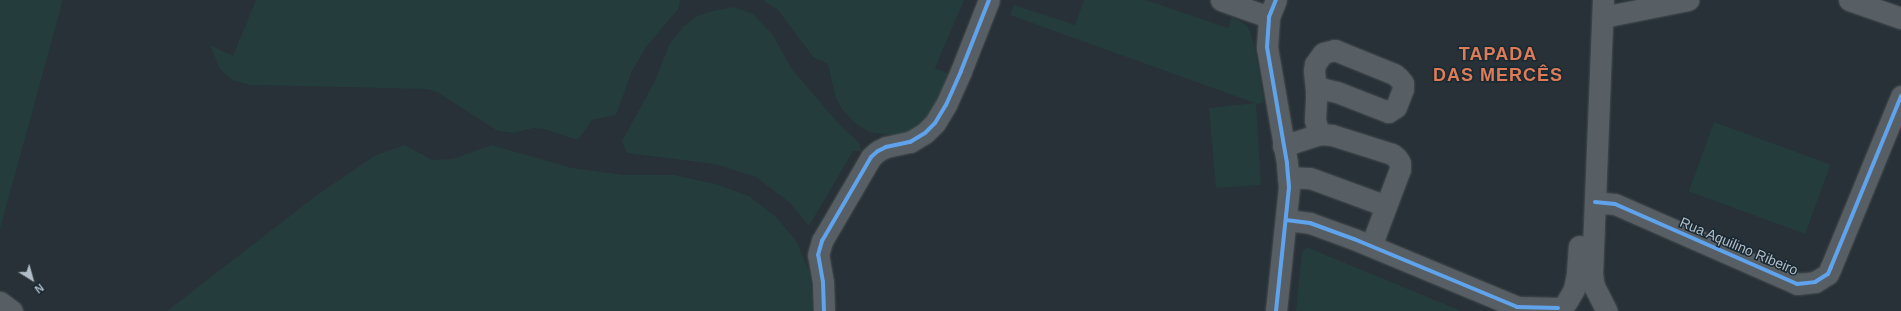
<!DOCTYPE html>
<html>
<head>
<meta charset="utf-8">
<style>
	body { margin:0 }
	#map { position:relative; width:1901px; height:311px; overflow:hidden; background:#273137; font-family:Arial,sans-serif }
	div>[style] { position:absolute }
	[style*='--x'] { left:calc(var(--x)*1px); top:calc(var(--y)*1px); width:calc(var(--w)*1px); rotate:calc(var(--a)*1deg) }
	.green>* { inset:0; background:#243c3c; transform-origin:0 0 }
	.roads { filter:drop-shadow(0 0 1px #464d51) drop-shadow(0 0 1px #464d51) }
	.minor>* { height:21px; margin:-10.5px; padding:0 10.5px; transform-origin:10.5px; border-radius:10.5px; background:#585f64 }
	.cycleway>* { height:4px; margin:-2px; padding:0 2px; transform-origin:2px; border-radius:2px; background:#60a3ed }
	span { translate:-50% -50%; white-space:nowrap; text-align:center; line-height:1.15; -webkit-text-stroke:3px #1a2832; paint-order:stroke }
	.street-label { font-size:14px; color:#b0bec9 }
	.district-label { font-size:18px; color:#dc7c58; font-weight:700; letter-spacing:1px }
	.north { position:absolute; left:12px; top:259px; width:40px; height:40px; -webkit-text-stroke:3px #1a2832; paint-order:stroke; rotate:143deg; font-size:11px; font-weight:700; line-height:16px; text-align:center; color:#b0bec9 }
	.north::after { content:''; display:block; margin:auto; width:14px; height:18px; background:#b0bec9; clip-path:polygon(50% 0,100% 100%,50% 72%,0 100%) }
</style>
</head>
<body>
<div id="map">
	<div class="green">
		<i style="clip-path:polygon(0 0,63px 0,0 229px)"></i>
		<i style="clip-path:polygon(256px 0,682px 0,680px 1px,679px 8px,646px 47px,632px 71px,616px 115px,592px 120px,578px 140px,544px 129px,533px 128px,514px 133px,498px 131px,437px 92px,427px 89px,251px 85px,232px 80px,220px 69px,210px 45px,233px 56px)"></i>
		<i style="clip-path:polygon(763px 0,964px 0,935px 68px,949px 74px,930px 119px,921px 126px,899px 136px,869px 132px,855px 123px,842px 109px,835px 96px,828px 64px,813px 57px,779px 11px)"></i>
		<i style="clip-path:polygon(1084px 0,1146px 0,1228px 28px,1232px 17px,1246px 25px,1250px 31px,1255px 49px,1264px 103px,1256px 104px,1261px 185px,1216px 188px,1209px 108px,1255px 103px,1010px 15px,1014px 5px,1075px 25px)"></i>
		<i style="clip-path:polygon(734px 7px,753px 14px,773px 35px,791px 68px,838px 123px,858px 142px,862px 151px,853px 151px,809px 226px,790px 203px,756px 177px,715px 164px,627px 153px,622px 141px,655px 81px,669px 45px,683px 27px,697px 16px,712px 11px)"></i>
		<i style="left:1714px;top:122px;width:124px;height:74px;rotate:20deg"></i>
		<i style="clip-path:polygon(405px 145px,432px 160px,453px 159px,491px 145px,572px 168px,624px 175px,674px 175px,715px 184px,749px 196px,776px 217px,797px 242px,810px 274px,813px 311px,167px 311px,317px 195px,376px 155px)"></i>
		<i style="clip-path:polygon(1307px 247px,1309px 248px,1461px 311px,1296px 311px,1302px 252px)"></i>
	</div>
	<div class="roads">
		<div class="minor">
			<i style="--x:1221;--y:0;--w:51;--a:19.5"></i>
			<i style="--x:1603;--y:0;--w:274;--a:92.3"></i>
			<i style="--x:1592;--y:274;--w:12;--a:81"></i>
			<i style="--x:1594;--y:286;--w:28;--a:63"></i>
			<i style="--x:1849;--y:0;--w:55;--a:19.1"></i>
			<i style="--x:1603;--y:17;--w:87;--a:-11.3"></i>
			<i style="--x:1316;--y:90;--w:8;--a:-7"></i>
			<i style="--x:1324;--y:89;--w:13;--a:13"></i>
			<i style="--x:1337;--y:92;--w:55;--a:21.4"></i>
			<i style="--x:1388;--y:112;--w:9;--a:-32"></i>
			<i style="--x:1396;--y:107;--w:19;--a:-69"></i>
			<i style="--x:1403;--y:89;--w:6;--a:-90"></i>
			<i style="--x:1403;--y:83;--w:6;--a:-129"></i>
			<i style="--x:1399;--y:78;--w:6;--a:-141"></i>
			<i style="--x:1394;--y:74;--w:64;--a:-157.9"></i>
			<i style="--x:1335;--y:50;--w:12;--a:166"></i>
			<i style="--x:1323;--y:53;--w:14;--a:126"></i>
			<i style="--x:1315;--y:64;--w:7;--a:98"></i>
			<i style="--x:1314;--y:71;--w:19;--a:84"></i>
			<i style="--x:1316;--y:90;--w:10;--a:90"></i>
			<i style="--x:1316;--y:100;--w:20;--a:93"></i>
			<i style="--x:1315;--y:120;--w:15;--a:74"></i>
			<i style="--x:1283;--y:146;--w:38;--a:-18"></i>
			<i style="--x:1319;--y:134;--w:13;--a:4"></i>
			<i style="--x:1332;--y:135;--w:63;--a:17.6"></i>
			<i style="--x:1392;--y:154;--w:6;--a:39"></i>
			<i style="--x:1397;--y:158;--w:6;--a:59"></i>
			<i style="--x:1400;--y:163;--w:6;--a:90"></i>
			<i style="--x:1400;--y:169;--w:82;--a:110.6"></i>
			<i style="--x:1288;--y:177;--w:22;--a:3"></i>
			<i style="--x:1310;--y:178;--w:81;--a:20.2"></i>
			<i style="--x:1595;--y:202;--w:20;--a:6"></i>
			<i style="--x:1615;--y:204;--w:199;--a:23.7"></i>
			<i style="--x:1797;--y:284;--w:18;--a:-6"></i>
			<i style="--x:1815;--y:282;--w:15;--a:-32"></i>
			<i style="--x:1828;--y:274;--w:8;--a:-67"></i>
			<i style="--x:1831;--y:267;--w:185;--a:-67.7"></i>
			<i style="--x:1286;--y:220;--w:24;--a:7"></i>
			<i style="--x:1310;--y:223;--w:47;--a:20"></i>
			<i style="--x:1354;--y:239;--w:177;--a:22.6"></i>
			<i style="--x:1517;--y:307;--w:41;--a:1.4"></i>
			<i style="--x:0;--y:302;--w:15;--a:37"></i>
			<i style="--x:1566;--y:303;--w:16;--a:-60"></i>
			<i style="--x:1574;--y:289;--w:16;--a:-79"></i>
			<i style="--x:1577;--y:273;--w:27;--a:-86"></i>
			<i style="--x:824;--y:311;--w:29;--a:-92"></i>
			<i style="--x:823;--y:282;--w:27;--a:-100"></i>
			<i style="--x:818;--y:255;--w:15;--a:-74"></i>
			<i style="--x:822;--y:241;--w:97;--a:-59.7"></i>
			<i style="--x:871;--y:157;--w:9;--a:-41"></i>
			<i style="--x:878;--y:151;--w:9;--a:-27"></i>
			<i style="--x:886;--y:147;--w:25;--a:-12"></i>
			<i style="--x:910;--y:142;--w:17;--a:-31"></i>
			<i style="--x:925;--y:133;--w:14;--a:-45"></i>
			<i style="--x:935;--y:123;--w:21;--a:-59"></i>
			<i style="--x:946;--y:105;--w:37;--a:-66"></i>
			<i style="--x:961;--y:71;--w:76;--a:-68.5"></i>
			<i style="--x:1276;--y:311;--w:125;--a:-84"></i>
			<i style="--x:1289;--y:187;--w:24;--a:-95"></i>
			<i style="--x:1287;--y:163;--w:118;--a:-99.8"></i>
			<i style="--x:1267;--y:47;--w:30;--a:-86"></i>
			<i style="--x:1269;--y:17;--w:18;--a:-68"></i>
		</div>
	</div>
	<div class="cycleway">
		<i style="--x:1595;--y:202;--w:20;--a:6"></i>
		<i style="--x:1615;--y:204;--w:199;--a:23.7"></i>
		<i style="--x:1797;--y:284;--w:18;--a:-6"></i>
		<i style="--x:1815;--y:282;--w:15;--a:-32"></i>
		<i style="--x:1828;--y:274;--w:8;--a:-67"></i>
		<i style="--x:1831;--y:267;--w:185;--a:-67.7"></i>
		<i style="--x:1286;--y:220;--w:24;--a:7"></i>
		<i style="--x:1310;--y:223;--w:47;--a:20"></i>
		<i style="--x:1354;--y:239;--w:177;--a:22.6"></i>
		<i style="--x:1517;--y:307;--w:41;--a:1.4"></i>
		<i style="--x:824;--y:311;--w:29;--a:-92"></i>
		<i style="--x:823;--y:282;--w:27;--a:-100"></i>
		<i style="--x:818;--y:255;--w:15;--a:-74"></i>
		<i style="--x:822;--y:241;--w:97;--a:-59.7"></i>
		<i style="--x:871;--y:157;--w:9;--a:-41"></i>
		<i style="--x:878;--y:151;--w:9;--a:-27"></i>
		<i style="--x:886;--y:147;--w:25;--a:-12"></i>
		<i style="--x:910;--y:142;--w:17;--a:-31"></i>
		<i style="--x:925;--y:133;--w:14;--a:-45"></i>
		<i style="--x:935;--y:123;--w:21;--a:-59"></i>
		<i style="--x:946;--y:105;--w:37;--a:-66"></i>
		<i style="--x:961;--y:71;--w:76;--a:-68.5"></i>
		<i style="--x:1276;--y:311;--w:125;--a:-84"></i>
		<i style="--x:1289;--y:187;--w:24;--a:-95"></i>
		<i style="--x:1287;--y:163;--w:118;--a:-99.8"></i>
		<i style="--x:1267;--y:47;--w:30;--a:-86"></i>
		<i style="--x:1269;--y:17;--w:18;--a:-68"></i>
	</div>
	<div class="street-label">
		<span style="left:1739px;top:246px;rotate:23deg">Rua Aquilino Ribeiro</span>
	</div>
	<div class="district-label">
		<span style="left:1498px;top:65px">TAPADA<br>DAS MERCÊS</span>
	</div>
	<div class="north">N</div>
</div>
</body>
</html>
